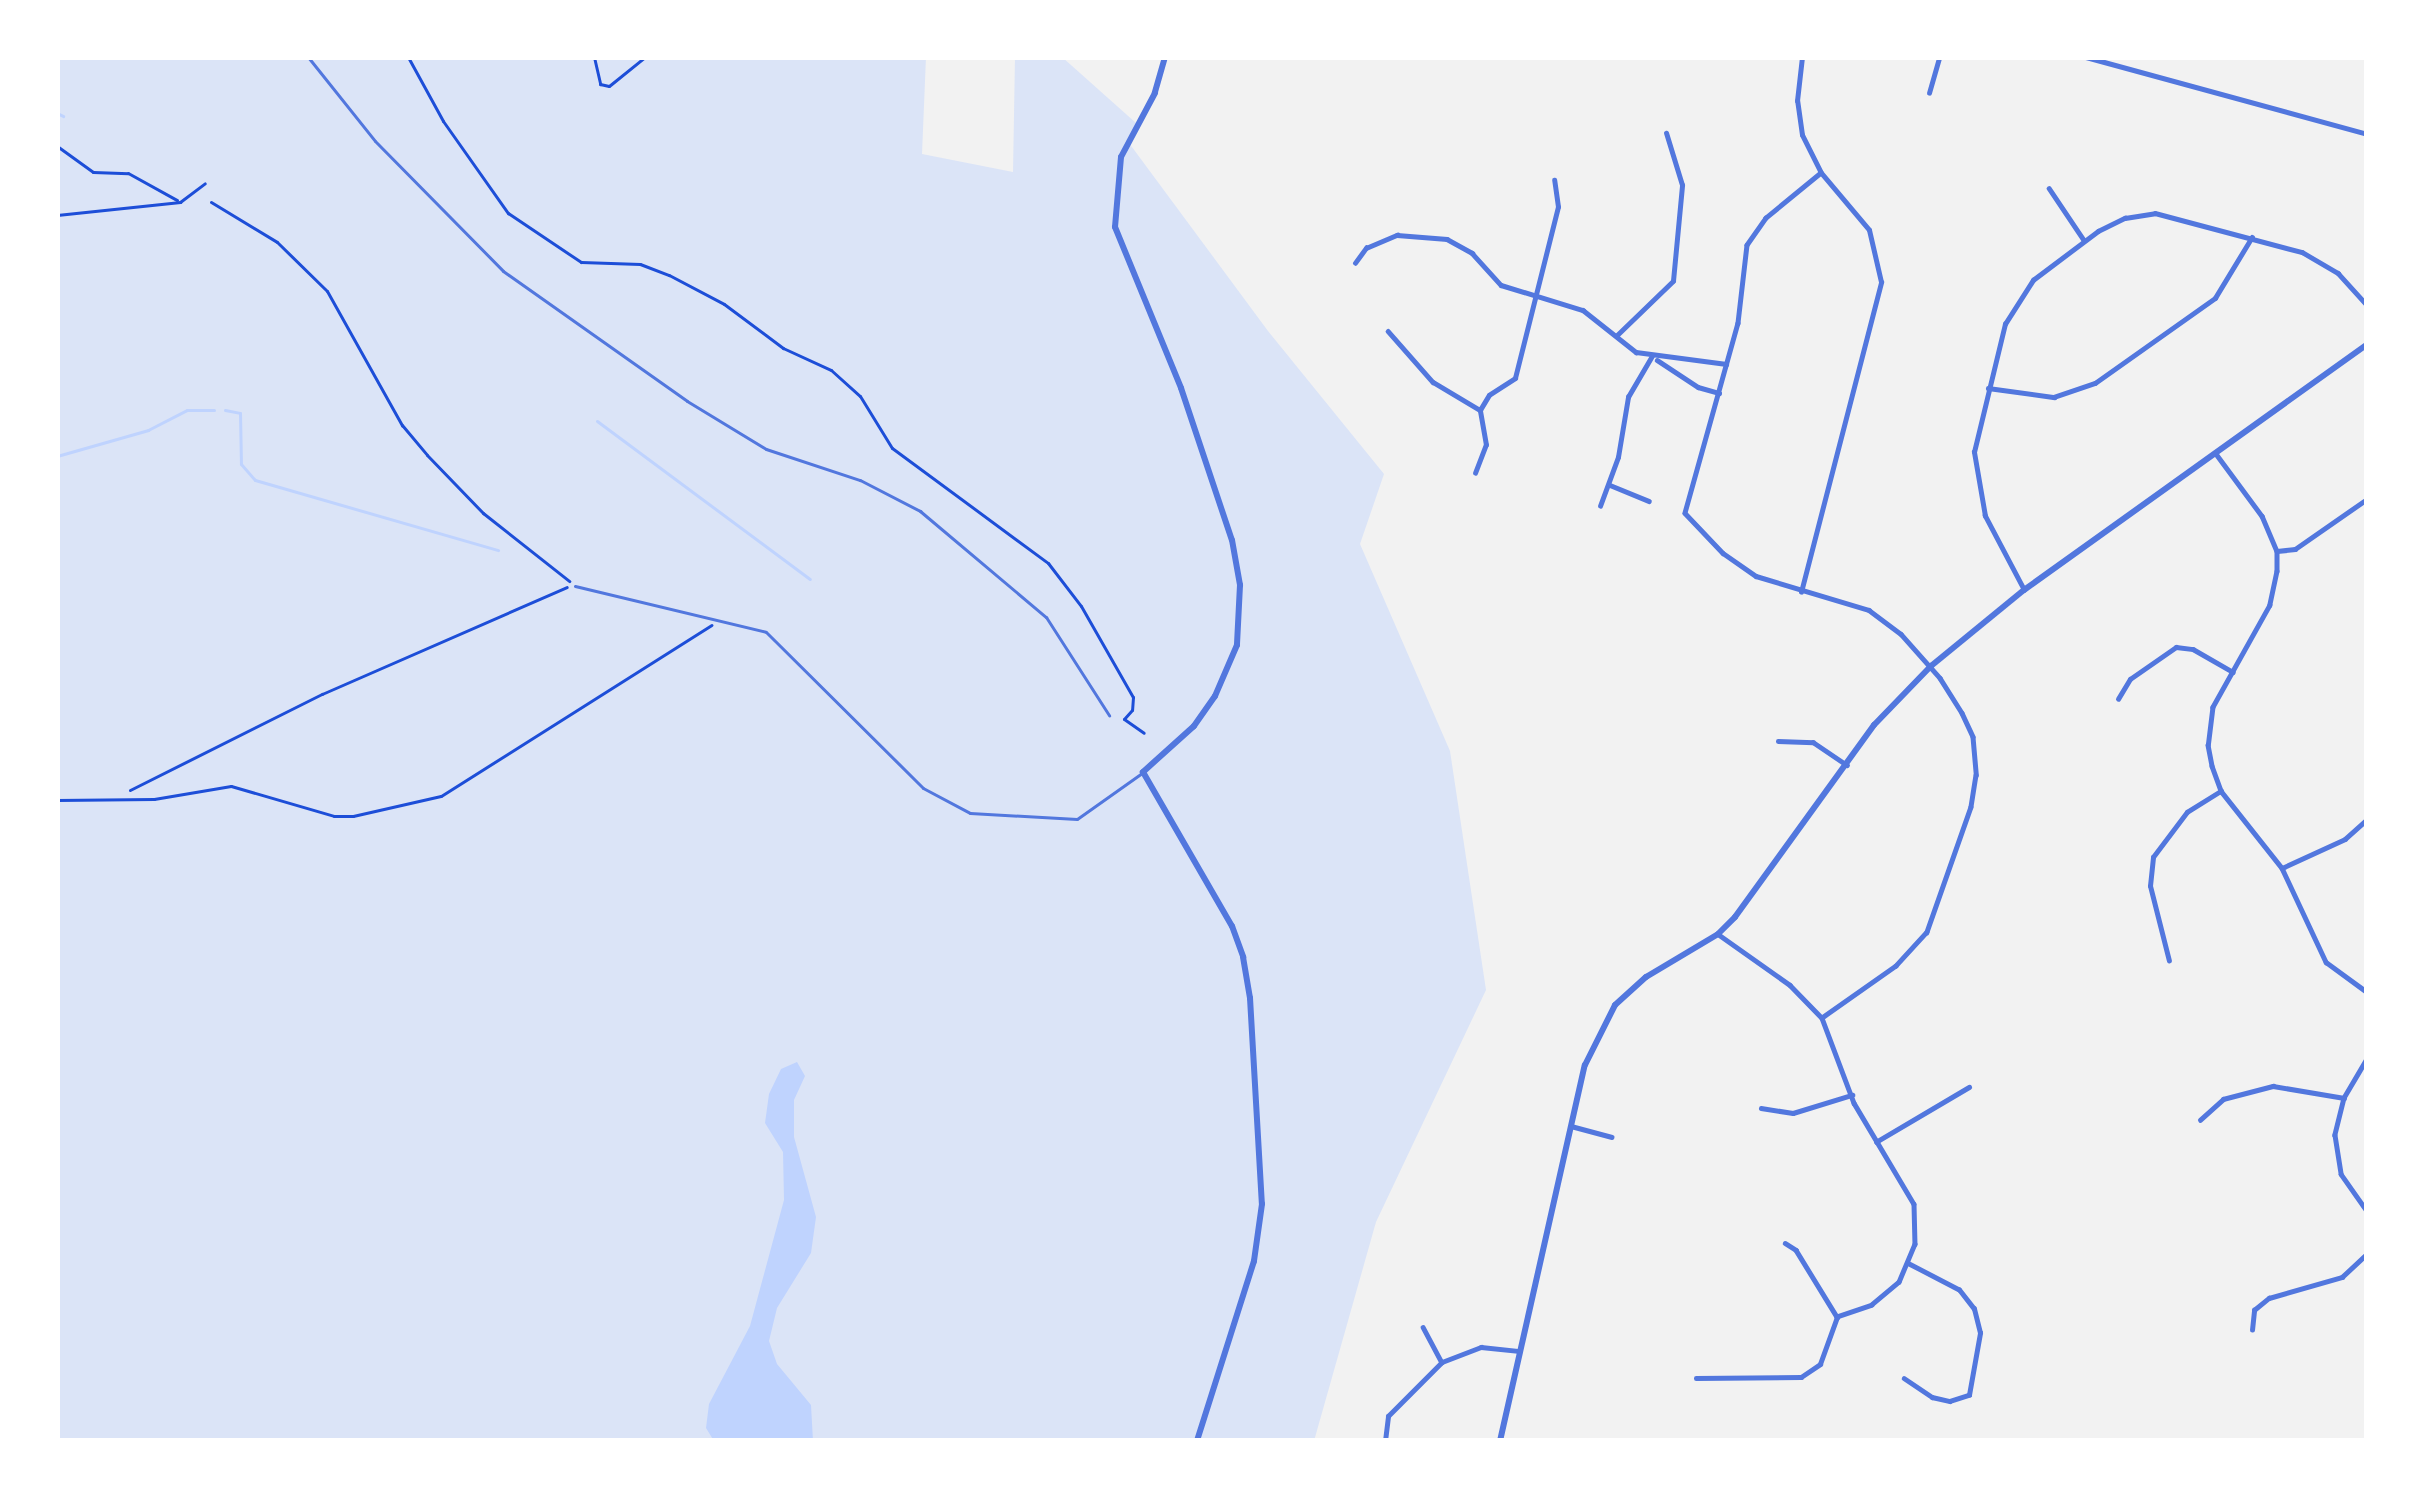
<!DOCTYPE html>
<html>
<head>
<meta charset="utf-8">
<style>
	body { margin:0 }
	#map { position:relative; width:2424px; height:1498px; overflow:hidden; background:#f2f2f2; font-family:"Alegreya Sans",sans-serif }
	div>[style] { position:absolute }
	[style*='--x'] { left:calc(var(--x)*1px); top:calc(var(--y)*1px); width:calc(var(--w)*1px); rotate:calc(var(--a)*1deg) }
	.green>* { inset:0; background:#dbe4f7 }
	.water>* { inset:0; background:#bfd3fe }
	.stream>* { height:3px; margin:-1.5px; padding:0 1.5px; transform-origin:1.5px; border-radius:1.5px; background:#bfd3fe }
	.path>* { height:3px; margin:-1.5px; padding:0 1.5px; transform-origin:1.5px; border-radius:1.5px; background:#1d4ed8 }
	.service>* { height:3px; margin:-1.5px; padding:0 1.5px; transform-origin:1.5px; border-radius:1.5px; background:#5277de }
	.minor>* { height:4.5px; margin:-2.25px; padding:0 2.25px; transform-origin:2.25px; border-radius:2.25px; background:#5277de }
	.tertiary>* { height:6px; margin:-3px; padding:0 3px; transform-origin:3px; border-radius:3px; background:#5277de }
	span { translate:-50% -50%; white-space:nowrap; text-align:center; line-height:1.15; -webkit-text-stroke:9px #fff; paint-order:stroke }
	.frame { position:absolute; inset:0; border:60px solid #fff; pointer-events:none }
</style>
</head>
<body>
<div id="map">
	<div class="green">
		<i style="clip-path:polygon(57px 57px,926px 57px,922px 154px,1013px 172px,1015px 57px,1062px 57px,1136px 123px,1129px 143px,1268px 331px,1384px 474px,1360px 544px,1450px 751px,1486px 990px,1376px 1222px,1314px 1441px,57px 1441px)"></i>
	</div>
	<div class="water">
		<i style="clip-path:polygon(797px 1062px,805px 1076px,794px 1100px,794px 1137px,816px 1217px,811px 1253px,777px 1308px,769px 1341px,777px 1364px,811px 1405px,813px 1441px,714px 1441px,706px 1428px,709px 1404px,750px 1326px,784px 1200px,783px 1152px,765px 1123px,769px 1094px,781px 1069px)"></i>
	</div>
	<div class="stream">
		<i style="--x:57;--y:113;--w:7;--a:27"></i>
		<i style="--x:225;--y:410;--w:15;--a:11"></i>
		<i style="--x:240;--y:413;--w:51;--a:88.9"></i>
		<i style="--x:241;--y:464;--w:21;--a:49"></i>
		<i style="--x:255;--y:480;--w:253;--a:16.1"></i>
		<i style="--x:597;--y:421;--w:265;--a:36.6"></i>
		<i style="--x:57;--y:456;--w:95;--a:-15.9"></i>
		<i style="--x:148;--y:430;--w:44;--a:-27.1"></i>
		<i style="--x:187;--y:410;--w:27;--a:0"></i>
	</div>
	<div class="path">
		<i style="--x:408;--y:57;--w:73;--a:61.3"></i>
		<i style="--x:443;--y:121;--w:113;--a:54.8"></i>
		<i style="--x:508;--y:213;--w:88;--a:33.9"></i>
		<i style="--x:581;--y:262;--w:59;--a:1.9"></i>
		<i style="--x:640;--y:264;--w:31;--a:21"></i>
		<i style="--x:669;--y:275;--w:62;--a:27.8"></i>
		<i style="--x:724;--y:304;--w:74;--a:36.7"></i>
		<i style="--x:783;--y:348;--w:53;--a:24.6"></i>
		<i style="--x:831;--y:370;--w:39;--a:42"></i>
		<i style="--x:860;--y:396;--w:61;--a:58.4"></i>
		<i style="--x:892;--y:448;--w:194;--a:36.4"></i>
		<i style="--x:1048;--y:563;--w:54;--a:52.5"></i>
		<i style="--x:1081;--y:606;--w:105;--a:60.3"></i>
		<i style="--x:1133;--y:697;--w:13;--a:94"></i>
		<i style="--x:1132;--y:710;--w:12;--a:132"></i>
		<i style="--x:1124;--y:719;--w:24;--a:35"></i>
		<i style="--x:594;--y:57;--w:28;--a:77"></i>
		<i style="--x:600;--y:84;--w:9;--a:13"></i>
		<i style="--x:609;--y:86;--w:46;--a:-38.9"></i>
		<i style="--x:57;--y:146;--w:44;--a:35.8"></i>
		<i style="--x:93;--y:172;--w:35;--a:2"></i>
		<i style="--x:128;--y:173;--w:56;--a:28.9"></i>
		<i style="--x:211;--y:202;--w:77;--a:31.2"></i>
		<i style="--x:277;--y:242;--w:70;--a:44.4"></i>
		<i style="--x:327;--y:291;--w:154;--a:60.8"></i>
		<i style="--x:402;--y:425;--w:39;--a:50"></i>
		<i style="--x:427;--y:455;--w:81;--a:46"></i>
		<i style="--x:483;--y:513;--w:110;--a:38.3"></i>
		<i style="--x:57;--y:215;--w:124;--a:-6"></i>
		<i style="--x:180;--y:202;--w:31;--a:-37"></i>
		<i style="--x:130;--y:790;--w:215;--a:-26.6"></i>
		<i style="--x:322;--y:694;--w:267;--a:-23.6"></i>
		<i style="--x:57;--y:800;--w:97;--a:-0.6"></i>
		<i style="--x:154;--y:799;--w:78;--a:-9.6"></i>
		<i style="--x:231;--y:786;--w:107;--a:16.2"></i>
		<i style="--x:334;--y:816;--w:19;--a:0"></i>
		<i style="--x:353;--y:816;--w:90;--a:-12.8"></i>
		<i style="--x:441;--y:796;--w:320;--a:-32.3"></i>
	</div>
	<div class="service">
		<i style="--x:308;--y:57;--w:107;--a:51.4"></i>
		<i style="--x:375;--y:141;--w:182;--a:45.4"></i>
		<i style="--x:503;--y:271;--w:225;--a:35.2"></i>
		<i style="--x:687;--y:401;--w:92;--a:31.3"></i>
		<i style="--x:766;--y:449;--w:99;--a:18.3"></i>
		<i style="--x:860;--y:480;--w:68;--a:27.3"></i>
		<i style="--x:920;--y:511;--w:165;--a:40.1"></i>
		<i style="--x:1046;--y:617;--w:117;--a:57.3"></i>
		<i style="--x:575;--y:586;--w:196;--a:13.5"></i>
		<i style="--x:766;--y:632;--w:221;--a:44.8"></i>
		<i style="--x:923;--y:788;--w:53;--a:28"></i>
		<i style="--x:970;--y:813;--w:107;--a:3.2"></i>
		<i style="--x:1077;--y:819;--w:80;--a:-35.3"></i>
	</div>
	<div class="minor">
		<i style="--x:2086;--y:57;--w:291;--a:15.3"></i>
		<i style="--x:1929;--y:93;--w:37;--a:-74"></i>
		<i style="--x:1821;--y:173;--w:71;--a:140.7"></i>
		<i style="--x:1766;--y:218;--w:33;--a:125"></i>
		<i style="--x:1747;--y:245;--w:79;--a:96.6"></i>
		<i style="--x:1738;--y:323;--w:197;--a:105.6"></i>
		<i style="--x:1685;--y:513;--w:55;--a:46.5"></i>
		<i style="--x:1723;--y:553;--w:40;--a:34.9"></i>
		<i style="--x:1756;--y:576;--w:118;--a:16.7"></i>
		<i style="--x:1869;--y:610;--w:40;--a:37"></i>
		<i style="--x:1901;--y:634;--w:59;--a:48.4"></i>
		<i style="--x:1940;--y:678;--w:41;--a:57.8"></i>
		<i style="--x:1962;--y:713;--w:26;--a:65"></i>
		<i style="--x:1973;--y:737;--w:38;--a:85"></i>
		<i style="--x:1976;--y:775;--w:32;--a:99"></i>
		<i style="--x:1971;--y:807;--w:133;--a:109.4"></i>
		<i style="--x:1927;--y:932;--w:46;--a:132.4"></i>
		<i style="--x:1896;--y:966;--w:90;--a:144.9"></i>
		<i style="--x:2049;--y:188;--w:63;--a:56.1"></i>
		<i style="--x:1355;--y:263;--w:19;--a:-54"></i>
		<i style="--x:1366;--y:248;--w:34;--a:-23"></i>
		<i style="--x:1397;--y:235;--w:50;--a:4.6"></i>
		<i style="--x:1447;--y:239;--w:29;--a:29"></i>
		<i style="--x:1472;--y:253;--w:43;--a:47.8"></i>
		<i style="--x:1501;--y:285;--w:86;--a:17"></i>
		<i style="--x:1583;--y:310;--w:68;--a:38.4"></i>
		<i style="--x:1636;--y:352;--w:91;--a:7.6"></i>
		<i style="--x:1388;--y:331;--w:68;--a:48.6"></i>
		<i style="--x:1433;--y:382;--w:55;--a:30.8"></i>
		<i style="--x:1616;--y:336;--w:79;--a:-44"></i>
		<i style="--x:1673;--y:281;--w:96;--a:-84.6"></i>
		<i style="--x:1682;--y:185;--w:54;--a:-107.1"></i>
		<i style="--x:1657;--y:360;--w:49;--a:33.4"></i>
		<i style="--x:1698;--y:387;--w:22;--a:16"></i>
		<i style="--x:1988;--y:388;--w:67;--a:7.8"></i>
		<i style="--x:2054;--y:397;--w:43;--a:-18.9"></i>
		<i style="--x:2095;--y:383;--w:147;--a:-35.3"></i>
		<i style="--x:2215;--y:298;--w:71;--a:-58.8"></i>
		<i style="--x:1480;--y:410;--w:17;--a:-59"></i>
		<i style="--x:1489;--y:395;--w:31;--a:-33"></i>
		<i style="--x:1515;--y:378;--w:176;--a:-75.9"></i>
		<i style="--x:1558;--y:207;--w:27;--a:-98"></i>
		<i style="--x:2217;--y:455;--w:76;--a:53.6"></i>
		<i style="--x:2262;--y:516;--w:38;--a:67"></i>
		<i style="--x:2277;--y:551;--w:20;--a:90"></i>
		<i style="--x:2277;--y:571;--w:35;--a:102"></i>
		<i style="--x:2270;--y:605;--w:117;--a:119.2"></i>
		<i style="--x:2213;--y:707;--w:38;--a:97"></i>
		<i style="--x:2208;--y:745;--w:21;--a:79"></i>
		<i style="--x:2212;--y:766;--w:27;--a:70"></i>
		<i style="--x:2221;--y:791;--w:98;--a:51.6"></i>
		<i style="--x:2282;--y:868;--w:104;--a:64.9"></i>
		<i style="--x:2326;--y:962;--w:51;--a:36.2"></i>
		<i style="--x:1475;--y:473;--w:30;--a:-69"></i>
		<i style="--x:1486;--y:445;--w:36;--a:-100"></i>
		<i style="--x:1610;--y:485;--w:42;--a:22.3"></i>
		<i style="--x:1600;--y:506;--w:52;--a:-69.8"></i>
		<i style="--x:1618;--y:457;--w:61;--a:-80.5"></i>
		<i style="--x:1628;--y:397;--w:48;--a:-59.7"></i>
		<i style="--x:2277;--y:551;--w:18;--a:-6"></i>
		<i style="--x:2295;--y:549;--w:88;--a:-34.8"></i>
		<i style="--x:2024;--y:590;--w:84;--a:-117.8"></i>
		<i style="--x:1985;--y:516;--w:65;--a:-99.8"></i>
		<i style="--x:1974;--y:452;--w:132;--a:-76.4"></i>
		<i style="--x:2005;--y:324;--w:52;--a:-57.5"></i>
		<i style="--x:2033;--y:280;--w:81;--a:-37"></i>
		<i style="--x:2098;--y:231;--w:30;--a:-26"></i>
		<i style="--x:2125;--y:218;--w:30;--a:-9"></i>
		<i style="--x:2155;--y:213;--w:152;--a:14.9"></i>
		<i style="--x:2302;--y:252;--w:42;--a:30.3"></i>
		<i style="--x:2338;--y:273;--w:43;--a:47.8"></i>
		<i style="--x:1801;--y:592;--w:320;--a:-75.5"></i>
		<i style="--x:1881;--y:282;--w:53;--a:-103"></i>
		<i style="--x:1869;--y:230;--w:75;--a:-130.1"></i>
		<i style="--x:1821;--y:173;--w:42;--a:-116.6"></i>
		<i style="--x:1802;--y:135;--w:34;--a:-98"></i>
		<i style="--x:1797;--y:101;--w:44;--a:-83.5"></i>
		<i style="--x:2118;--y:699;--w:23;--a:-59"></i>
		<i style="--x:2130;--y:679;--w:56;--a:-34.8"></i>
		<i style="--x:2176;--y:647;--w:17;--a:7"></i>
		<i style="--x:2193;--y:649;--w:46;--a:29.9"></i>
		<i style="--x:2367;--y:711;--w:24;--a:90"></i>
		<i style="--x:1778;--y:741;--w:35;--a:2"></i>
		<i style="--x:1813;--y:742;--w:41;--a:34.1"></i>
		<i style="--x:2282;--y:868;--w:69;--a:-24.7"></i>
		<i style="--x:2345;--y:839;--w:30;--a:-42"></i>
		<i style="--x:1718;--y:934;--w:88;--a:35.3"></i>
		<i style="--x:1790;--y:985;--w:46;--a:45.9"></i>
		<i style="--x:1822;--y:1018;--w:91;--a:69.4"></i>
		<i style="--x:1854;--y:1103;--w:117;--a:59.3"></i>
		<i style="--x:1914;--y:1204;--w:40;--a:88.6"></i>
		<i style="--x:1915;--y:1244;--w:41;--a:112.8"></i>
		<i style="--x:1899;--y:1282;--w:35;--a:140"></i>
		<i style="--x:1872;--y:1305;--w:37;--a:161"></i>
		<i style="--x:2169;--y:961;--w:77;--a:-104.2"></i>
		<i style="--x:2150;--y:886;--w:29;--a:-84"></i>
		<i style="--x:2153;--y:857;--w:56;--a:-52.9"></i>
		<i style="--x:2187;--y:812;--w:40;--a:-32"></i>
		<i style="--x:2367;--y:1059;--w:45;--a:120.5"></i>
		<i style="--x:2344;--y:1098;--w:38;--a:104"></i>
		<i style="--x:2335;--y:1135;--w:39;--a:81"></i>
		<i style="--x:2341;--y:1174;--w:45;--a:54.9"></i>
		<i style="--x:1761;--y:1108;--w:32;--a:9"></i>
		<i style="--x:1793;--y:1113;--w:62;--a:-17"></i>
		<i style="--x:2200;--y:1120;--w:31;--a:-42"></i>
		<i style="--x:2223;--y:1099;--w:52;--a:-14.6"></i>
		<i style="--x:2273;--y:1086;--w:72;--a:9.6"></i>
		<i style="--x:1571;--y:1126;--w:42;--a:15"></i>
		<i style="--x:1876;--y:1142;--w:108;--a:-30.6"></i>
		<i style="--x:1785;--y:1243;--w:13;--a:32"></i>
		<i style="--x:1796;--y:1250;--w:79;--a:58.5"></i>
		<i style="--x:1423;--y:1327;--w:40;--a:62"></i>
		<i style="--x:2252;--y:1330;--w:20;--a:-84"></i>
		<i style="--x:2254;--y:1310;--w:19;--a:-39"></i>
		<i style="--x:2269;--y:1298;--w:76;--a:-16"></i>
		<i style="--x:2342;--y:1277;--w:34;--a:-43"></i>
		<i style="--x:1696;--y:1378;--w:105;--a:-0.5"></i>
		<i style="--x:1801;--y:1377;--w:23;--a:-34"></i>
		<i style="--x:1820;--y:1364;--w:50;--a:-70.1"></i>
		<i style="--x:1904;--y:1378;--w:34;--a:34"></i>
		<i style="--x:1932;--y:1397;--w:18;--a:13"></i>
		<i style="--x:1950;--y:1401;--w:20;--a:-18"></i>
		<i style="--x:1969;--y:1395;--w:63;--a:-79.9"></i>
		<i style="--x:1980;--y:1333;--w:25;--a:-104"></i>
		<i style="--x:1974;--y:1309;--w:24;--a:-128"></i>
		<i style="--x:1959;--y:1290;--w:56;--a:-152.5"></i>
		<i style="--x:1385;--y:1441;--w:25;--a:-83"></i>
		<i style="--x:1388;--y:1416;--w:76;--a:-45"></i>
		<i style="--x:1442;--y:1362;--w:42;--a:-21"></i>
		<i style="--x:1481;--y:1347;--w:39;--a:6"></i>
	</div>
	<div class="tertiary">
		<i style="--x:1165;--y:57;--w:37;--a:106"></i>
		<i style="--x:1155;--y:93;--w:72;--a:118"></i>
		<i style="--x:1121;--y:157;--w:70;--a:94.9"></i>
		<i style="--x:1115;--y:227;--w:174;--a:67.7"></i>
		<i style="--x:1181;--y:388;--w:160;--a:71.5"></i>
		<i style="--x:1232;--y:540;--w:46;--a:79.9"></i>
		<i style="--x:1240;--y:585;--w:60;--a:92.9"></i>
		<i style="--x:1237;--y:645;--w:56;--a:113.3"></i>
		<i style="--x:1215;--y:696;--w:37;--a:125"></i>
		<i style="--x:1194;--y:726;--w:69;--a:138"></i>
		<i style="--x:1143;--y:772;--w:178;--a:60"></i>
		<i style="--x:1232;--y:926;--w:33;--a:70"></i>
		<i style="--x:1243;--y:957;--w:42;--a:80.3"></i>
		<i style="--x:1250;--y:998;--w:206;--a:86.7"></i>
		<i style="--x:1262;--y:1204;--w:58;--a:98"></i>
		<i style="--x:1254;--y:1261;--w:189;--a:107.6"></i>
		<i style="--x:1500;--y:1441;--w:385;--a:-77.3"></i>
		<i style="--x:1585;--y:1065;--w:67;--a:-63.4"></i>
		<i style="--x:1615;--y:1005;--w:42;--a:-42.1"></i>
		<i style="--x:1646;--y:977;--w:84;--a:-30.8"></i>
		<i style="--x:1718;--y:934;--w:24;--a:-45"></i>
		<i style="--x:1735;--y:917;--w:237;--a:-54.1"></i>
		<i style="--x:1874;--y:725;--w:82;--a:-46"></i>
		<i style="--x:1931;--y:666;--w:120;--a:-39.3"></i>
		<i style="--x:2024;--y:590;--w:422;--a:-35.6"></i>
	</div>
	<div class="frame"></div>
</div>
</body>
</html>
